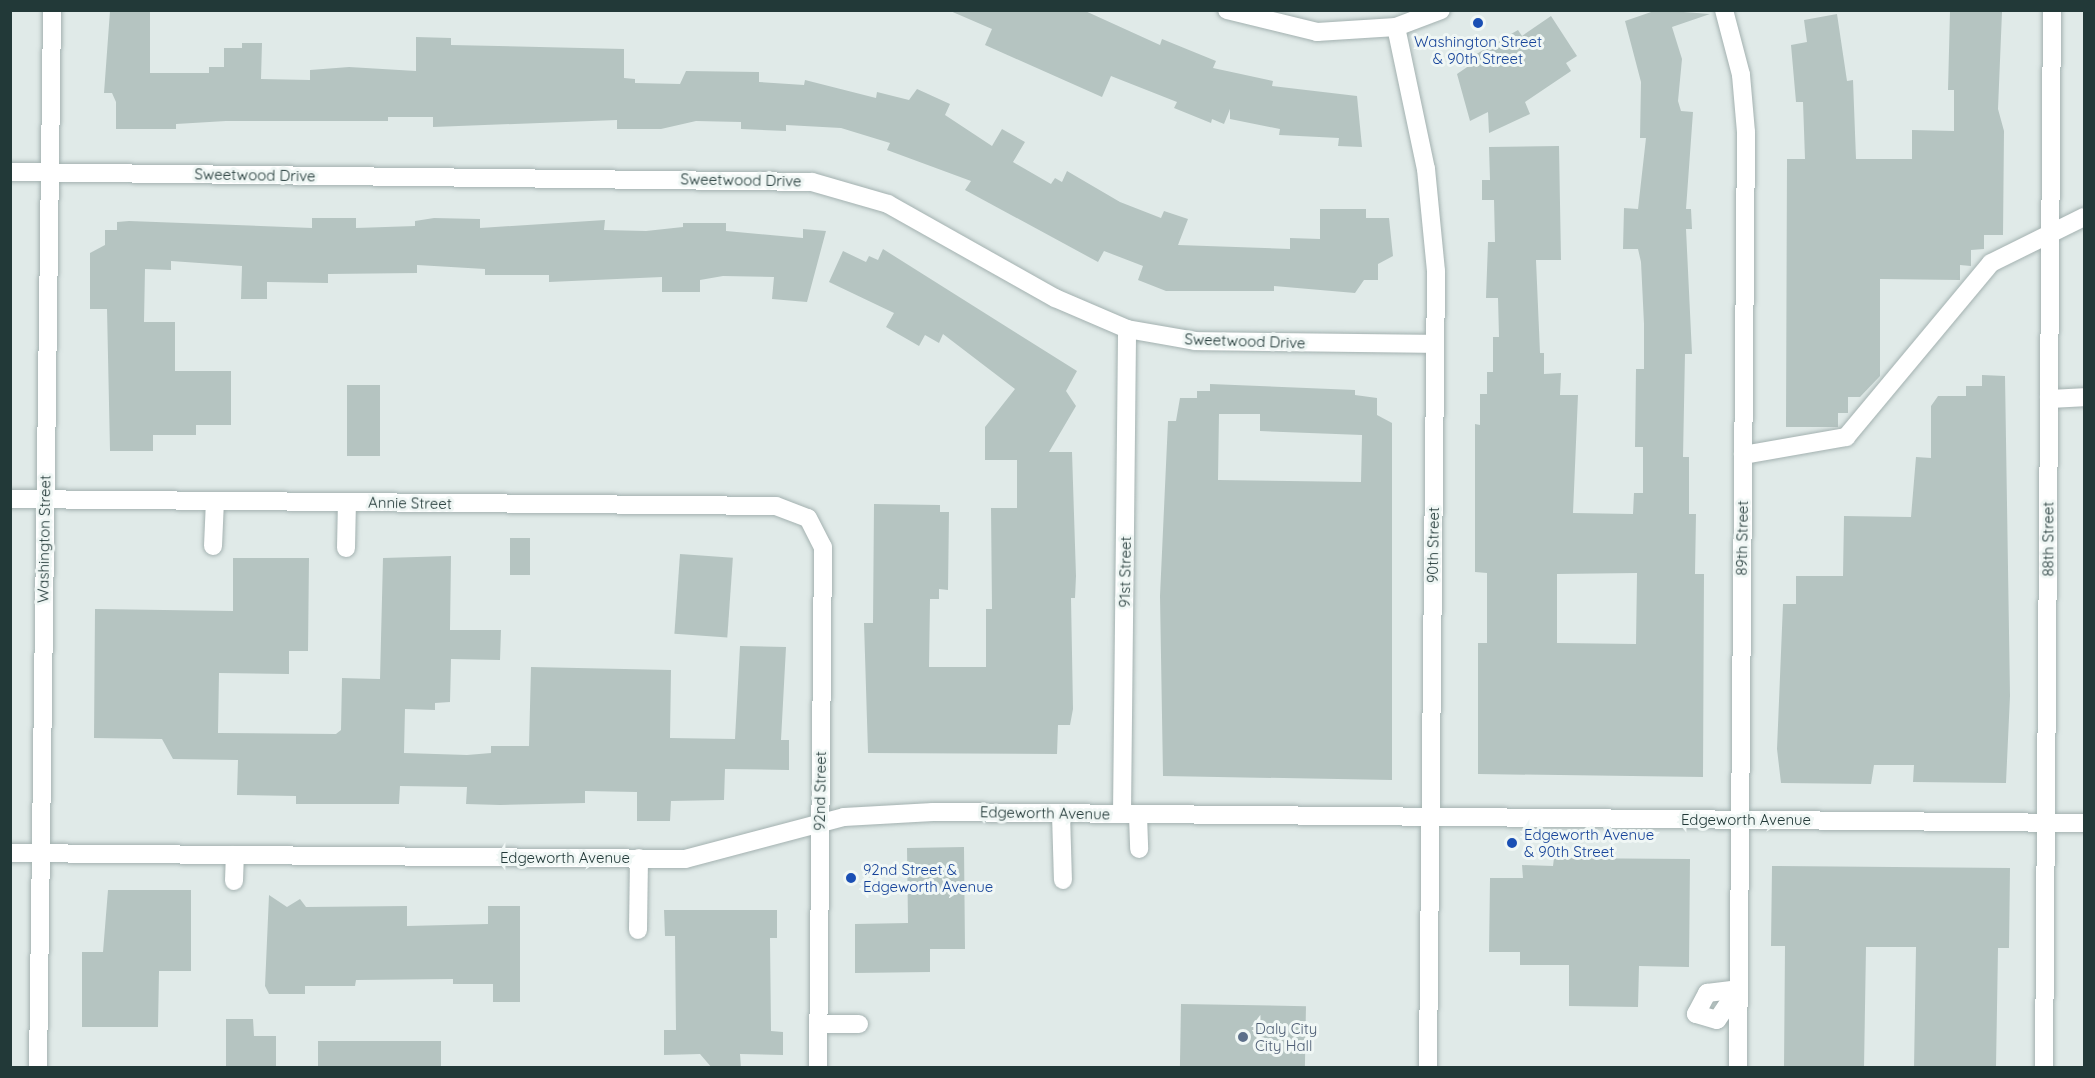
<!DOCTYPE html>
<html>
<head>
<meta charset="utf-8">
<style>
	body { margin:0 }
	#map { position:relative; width:2095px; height:1078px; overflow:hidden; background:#e0eae8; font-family:Quicksand,sans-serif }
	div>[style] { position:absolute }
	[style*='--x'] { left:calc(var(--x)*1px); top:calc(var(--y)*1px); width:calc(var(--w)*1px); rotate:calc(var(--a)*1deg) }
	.building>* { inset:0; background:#b5c4c1; transform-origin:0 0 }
	.roads { filter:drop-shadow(0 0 2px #a3b1b0) drop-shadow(0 0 2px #a3b1b0) }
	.minor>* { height:18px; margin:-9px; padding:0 9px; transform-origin:9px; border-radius:9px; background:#fff }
	.dots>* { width:16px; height:16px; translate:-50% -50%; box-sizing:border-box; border:3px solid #f0f7f5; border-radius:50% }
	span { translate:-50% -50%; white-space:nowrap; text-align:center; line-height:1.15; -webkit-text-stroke:6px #f0f7f5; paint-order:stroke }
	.transit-label { font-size:15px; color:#164399 }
	.left { translate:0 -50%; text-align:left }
	.street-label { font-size:15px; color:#223938 }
	.service-label { font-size:15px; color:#4e5e75 }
	.frame { position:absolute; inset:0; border:12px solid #223938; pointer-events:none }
</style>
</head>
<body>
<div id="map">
	<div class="building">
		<i style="clip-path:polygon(948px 10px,1083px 10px,1160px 45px,1162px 39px,1216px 61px,1213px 68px,1273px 81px,1272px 86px,1357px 96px,1362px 147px,1338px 146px,1339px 138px,1279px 135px,1280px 129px,1230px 119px,1230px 109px,1224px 124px,1212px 119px,1211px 123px,1174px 108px,1177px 102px,1111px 76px,1102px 97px,985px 45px,992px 29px)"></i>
		<i style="clip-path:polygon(evenodd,1657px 10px,1710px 14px,1672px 27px,1682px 59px,1678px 101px,1681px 111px,1693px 112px,1686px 209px,1691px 209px,1692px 229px,1686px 229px,1692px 354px,1685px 354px,1683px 457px,1689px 457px,1689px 514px,1696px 514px,1695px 574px,1704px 574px,1703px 777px,1478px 774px,1478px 643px,1487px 643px,1487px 573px,1475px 572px,1475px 424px,1480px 425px,1480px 394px,1487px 394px,1487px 372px,1493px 372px,1493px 337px,1499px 337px,1498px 298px,1486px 298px,1488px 242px,1495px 242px,1494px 200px,1482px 200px,1482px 180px,1490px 180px,1489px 147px,1559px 146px,1561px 260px,1536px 260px,1540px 353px,1544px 353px,1544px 374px,1561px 373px,1560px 395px,1578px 395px,1573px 513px,1633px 514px,1634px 493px,1643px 493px,1643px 447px,1635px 447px,1636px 369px,1644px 369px,1644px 324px,1641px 262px,1638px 249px,1623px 249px,1624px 208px,1638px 209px,1646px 138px,1640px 138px,1641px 82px,1625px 21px,1657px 10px,1637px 573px,1636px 644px,1557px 643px,1557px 574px,1637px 573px)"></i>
		<i style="clip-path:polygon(110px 11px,150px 11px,150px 73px,209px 73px,209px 67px,224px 67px,224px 48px,242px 48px,242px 43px,262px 43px,261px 79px,310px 80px,310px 70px,349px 67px,416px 71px,416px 37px,451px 38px,451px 45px,624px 49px,624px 78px,635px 79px,635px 83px,680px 84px,686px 71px,759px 72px,759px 82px,804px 85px,805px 80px,876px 98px,877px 92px,909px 100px,917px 89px,950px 104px,945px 115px,992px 146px,1002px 129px,1025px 142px,1013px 162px,1051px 184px,1055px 178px,1062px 182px,1067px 171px,1120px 202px,1161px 218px,1164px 211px,1188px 219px,1178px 245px,1290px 249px,1290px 238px,1320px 239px,1320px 209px,1366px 209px,1366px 218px,1389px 218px,1393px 256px,1378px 264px,1378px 280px,1364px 280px,1355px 293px,1274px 286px,1274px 291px,1166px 291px,1138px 280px,1143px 266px,1104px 251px,1098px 262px,965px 190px,971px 181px,887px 150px,890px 143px,841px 128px,786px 125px,786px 131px,741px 129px,741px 122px,696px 121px,661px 129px,617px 129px,617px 120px,433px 127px,433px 117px,388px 117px,388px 121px,226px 121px,176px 124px,176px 129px,116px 129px,116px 102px,112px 93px,104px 93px)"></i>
		<i style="clip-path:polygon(1950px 11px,2002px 12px,1998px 109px,2004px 131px,2003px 235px,1984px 235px,1984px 249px,1971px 250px,1971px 266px,1960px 265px,1960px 280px,1880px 279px,1880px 376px,1860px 397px,1848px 397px,1848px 413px,1838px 413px,1838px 427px,1786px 427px,1787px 159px,1805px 159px,1803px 102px,1796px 102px,1791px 45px,1807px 42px,1804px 20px,1837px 14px,1847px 81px,1853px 80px,1856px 159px,1912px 159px,1912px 130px,1954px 131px,1954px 90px,1948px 90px)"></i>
		<i style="clip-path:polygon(1551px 16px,1577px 56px,1566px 63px,1571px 71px,1525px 102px,1530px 114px,1489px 133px,1488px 112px,1470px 121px,1457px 74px,1476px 61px,1473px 56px,1518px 30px,1522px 36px)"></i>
		<i style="clip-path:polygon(312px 218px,356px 218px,356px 228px,415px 226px,415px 221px,434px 218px,480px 219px,480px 228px,605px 220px,604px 230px,646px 231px,683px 227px,683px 223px,726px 223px,726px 231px,803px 238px,803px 229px,826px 231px,807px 302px,772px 299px,774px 277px,723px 276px,700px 280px,700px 292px,662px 292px,662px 277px,549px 282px,549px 275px,485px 275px,485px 269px,417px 265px,417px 273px,328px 274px,328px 283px,267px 282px,267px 299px,241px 299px,242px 266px,171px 261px,171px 270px,145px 269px,144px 322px,175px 322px,175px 371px,231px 371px,231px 425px,196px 425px,196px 435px,153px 435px,153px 451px,110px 451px,107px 309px,90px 309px,90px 253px,105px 245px,105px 230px,117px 230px,117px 222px,129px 221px,312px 228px)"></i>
		<i style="clip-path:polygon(883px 249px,1077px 371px,1066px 391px,1076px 406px,1049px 452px,1072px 452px,1076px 576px,1075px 598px,1071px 598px,1073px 709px,1070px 725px,1058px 725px,1057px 754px,868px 753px,864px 623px,873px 623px,874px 504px,940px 505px,940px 512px,949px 512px,948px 590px,939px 589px,939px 599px,930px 599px,929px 667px,986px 667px,986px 609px,992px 609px,991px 508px,1017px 508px,1017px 460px,985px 460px,985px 427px,1015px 389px,943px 334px,939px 343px,925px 335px,919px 346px,886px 327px,894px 313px,829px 282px,843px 251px,866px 262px,869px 256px,878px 260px)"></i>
		<i style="clip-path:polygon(1982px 375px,2005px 376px,2010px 696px,2006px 783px,1913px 782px,1914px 765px,1874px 765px,1871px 784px,1781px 783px,1777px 749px,1783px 604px,1796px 604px,1796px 576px,1843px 576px,1844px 516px,1911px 517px,1916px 457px,1931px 458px,1931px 406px,1938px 396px,1966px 396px,1966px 386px,1982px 386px)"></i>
		<i style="clip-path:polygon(evenodd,1210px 384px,1355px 390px,1355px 395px,1377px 398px,1377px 415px,1392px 423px,1392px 780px,1163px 776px,1160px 596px,1168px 421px,1176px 421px,1180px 398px,1197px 398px,1197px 391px,1210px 391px,1210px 384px,1219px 414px,1260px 414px,1260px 431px,1362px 435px,1361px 482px,1218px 480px,1219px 414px)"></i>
		<i style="left:347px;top:385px;width:33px;height:71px"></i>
		<i style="left:510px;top:538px;width:20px;height:37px"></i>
		<i style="left:680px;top:554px;width:53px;height:80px;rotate:4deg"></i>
		<i style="clip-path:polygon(451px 556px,450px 630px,501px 630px,500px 660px,451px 659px,450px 702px,435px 703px,435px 710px,405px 709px,404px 753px,467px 755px,491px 753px,491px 746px,529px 746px,531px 667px,671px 670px,670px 738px,735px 739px,740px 646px,786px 647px,781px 740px,789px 740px,789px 770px,725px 769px,724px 800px,671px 801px,670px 821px,637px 821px,637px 792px,585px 791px,585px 803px,500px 805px,466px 804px,467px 787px,400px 786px,399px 804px,296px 804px,296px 796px,237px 795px,238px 760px,173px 759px,162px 739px,94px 738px,95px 609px,233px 611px,233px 558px,309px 558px,308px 651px,289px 651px,289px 674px,219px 673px,218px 733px,336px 734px,341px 730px,342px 678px,380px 679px,383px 558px)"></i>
		<i style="clip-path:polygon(964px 847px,965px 949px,930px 949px,930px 972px,855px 973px,855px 924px,908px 923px,907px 848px)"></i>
		<i style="clip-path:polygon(1554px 858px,1690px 859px,1689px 967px,1639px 966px,1638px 1007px,1569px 1006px,1569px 965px,1520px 965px,1520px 952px,1489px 952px,1490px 878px,1523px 878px,1522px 865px,1553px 866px)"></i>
		<i style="clip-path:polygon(1772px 866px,2010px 868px,2009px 948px,1998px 948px,1996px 1068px,1914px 1068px,1916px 947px,1866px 947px,1864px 1068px,1784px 1068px,1785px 946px,1771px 946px)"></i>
		<i style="clip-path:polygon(108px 890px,191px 890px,191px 971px,159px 971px,158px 1027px,82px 1027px,82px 952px,103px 952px)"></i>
		<i style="clip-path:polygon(269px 895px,287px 907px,300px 899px,306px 907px,407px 906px,407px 926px,488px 924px,488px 906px,520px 906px,520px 1002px,493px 1002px,493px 984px,453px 984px,453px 979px,356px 980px,355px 986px,305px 986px,305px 994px,269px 994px,265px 986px)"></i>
		<i style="clip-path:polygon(664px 910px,777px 910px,777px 938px,770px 938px,771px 1031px,783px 1032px,783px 1055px,740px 1054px,741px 1068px,712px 1068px,700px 1054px,664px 1055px,664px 1030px,676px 1030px,675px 936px,665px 936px)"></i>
		<i style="left:1181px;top:1004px;width:125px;height:64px;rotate:1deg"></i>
		<i style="clip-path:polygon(226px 1019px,253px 1019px,254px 1036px,276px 1036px,276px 1068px,226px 1068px)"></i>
		<i style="left:318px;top:1041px;width:123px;height:27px"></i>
	</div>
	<div class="roads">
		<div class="minor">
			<i style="--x:1227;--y:10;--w:93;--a:13.7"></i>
			<i style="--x:1317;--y:32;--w:79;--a:-3.6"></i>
			<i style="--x:1396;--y:27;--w:48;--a:-20.7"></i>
			<i style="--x:1724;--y:10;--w:67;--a:75.3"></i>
			<i style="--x:1741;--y:75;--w:57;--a:85"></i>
			<i style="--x:1746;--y:132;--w:936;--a:90.49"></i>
			<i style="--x:1396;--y:27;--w:145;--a:78.1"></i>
			<i style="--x:1426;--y:169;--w:102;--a:84.4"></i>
			<i style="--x:1436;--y:271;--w:797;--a:90.58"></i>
			<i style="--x:10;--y:172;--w:802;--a:0.71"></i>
			<i style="--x:812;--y:182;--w:79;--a:16.1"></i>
			<i style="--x:888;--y:204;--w:192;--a:29.4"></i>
			<i style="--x:1055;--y:298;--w:78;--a:23.3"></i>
			<i style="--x:1127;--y:329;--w:69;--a:10"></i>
			<i style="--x:1195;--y:341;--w:240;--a:0.7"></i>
			<i style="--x:2049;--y:399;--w:35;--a:-3"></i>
			<i style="--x:1743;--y:455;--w:105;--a:-9.9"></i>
			<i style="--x:1846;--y:437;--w:226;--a:-50.2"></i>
			<i style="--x:1991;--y:263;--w:104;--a:-26.3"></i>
			<i style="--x:10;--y:499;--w:766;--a:0.52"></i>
			<i style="--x:776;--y:506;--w:34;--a:21"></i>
			<i style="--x:808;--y:518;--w:33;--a:63"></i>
			<i style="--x:823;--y:547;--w:521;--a:90.55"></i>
			<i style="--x:213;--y:546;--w:45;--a:-87.5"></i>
			<i style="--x:346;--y:548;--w:46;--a:-88.8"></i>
			<i style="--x:1061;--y:814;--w:66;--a:88.3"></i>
			<i style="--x:1122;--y:814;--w:485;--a:-89.4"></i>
			<i style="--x:1138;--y:815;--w:34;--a:88"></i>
			<i style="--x:10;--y:853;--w:675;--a:0.51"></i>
			<i style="--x:685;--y:859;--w:164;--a:-14.8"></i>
			<i style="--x:844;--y:817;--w:89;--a:-3.2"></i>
			<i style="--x:933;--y:812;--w:1151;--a:0.55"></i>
			<i style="--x:234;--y:881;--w:26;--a:-88"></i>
			<i style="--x:638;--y:930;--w:72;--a:-89.2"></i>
			<i style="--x:1738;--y:989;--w:37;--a:124"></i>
			<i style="--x:1717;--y:1020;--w:22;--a:-164"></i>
			<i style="--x:1696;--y:1014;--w:24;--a:-62"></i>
			<i style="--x:1707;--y:993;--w:31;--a:-7"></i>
			<i style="--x:818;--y:1024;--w:41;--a:0"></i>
			<i style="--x:38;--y:1068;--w:1058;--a:-89.24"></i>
			<i style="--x:2044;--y:1068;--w:1058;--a:-89.57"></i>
		</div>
	</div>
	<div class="dots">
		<i style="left:1478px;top:23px;background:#1a4fb4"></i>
		<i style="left:1512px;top:843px;background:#1a4fb4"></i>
		<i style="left:851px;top:878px;background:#1a4fb4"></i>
		<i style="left:1243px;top:1037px;background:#5c6f8a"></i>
	</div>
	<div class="transit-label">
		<span style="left:1478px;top:50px">Washington Street<br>&amp; 90th Street</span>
		<span class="left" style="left:1524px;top:843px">Edgeworth Avenue<br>&amp; 90th Street</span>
		<span class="left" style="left:863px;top:878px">92nd Street &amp;<br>Edgeworth Avenue</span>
	</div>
	<div class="street-label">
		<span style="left:255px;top:175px;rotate:1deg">Sweetwood Drive</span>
		<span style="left:741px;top:180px;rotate:1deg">Sweetwood Drive</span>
		<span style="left:1245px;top:341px;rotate:2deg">Sweetwood Drive</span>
		<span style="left:410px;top:503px;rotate:1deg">Annie Street</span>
		<span style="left:1742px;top:538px;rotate:-89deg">89th Street</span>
		<span style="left:44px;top:539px;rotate:-89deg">Washington Street</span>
		<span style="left:2048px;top:539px;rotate:-90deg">88th Street</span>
		<span style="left:1433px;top:545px;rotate:-89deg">90th Street</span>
		<span style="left:1125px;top:572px;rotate:-89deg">91st Street</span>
		<span style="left:820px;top:791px;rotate:-89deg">92nd Street</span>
		<span style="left:1045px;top:813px;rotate:1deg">Edgeworth Avenue</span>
		<span style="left:1746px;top:820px">Edgeworth Avenue</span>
		<span style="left:565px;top:858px">Edgeworth Avenue</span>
	</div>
	<div class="service-label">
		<span class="left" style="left:1255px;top:1037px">Daly City<br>City Hall</span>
	</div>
	<div class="frame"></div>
</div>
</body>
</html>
